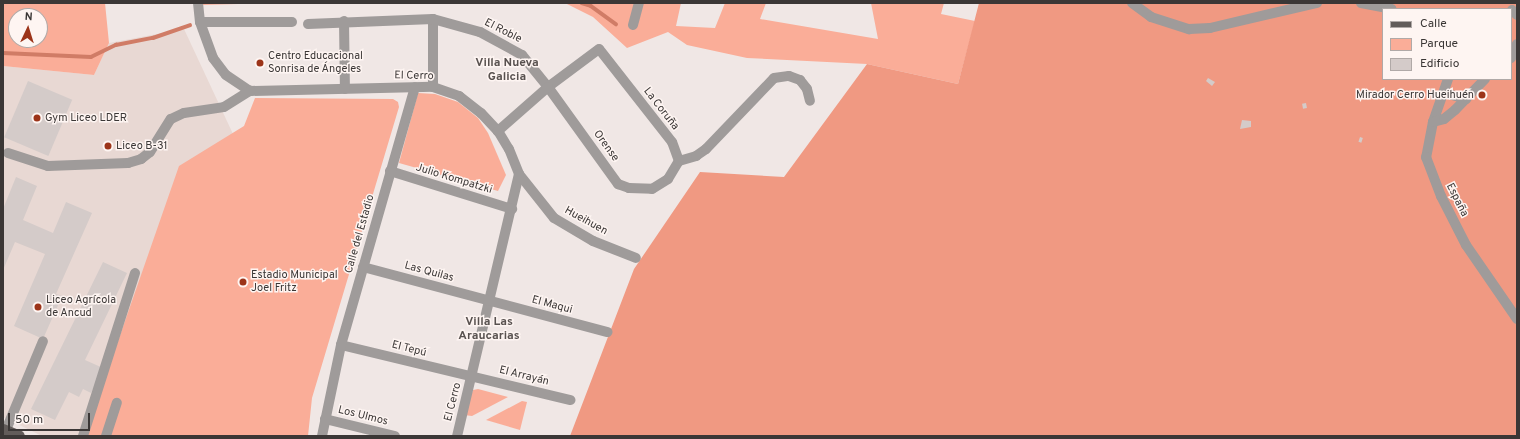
<!DOCTYPE html>
<html>
<head>
<meta charset="utf-8">
<style>
	body { margin:0 }
	#map { position:relative; width:1520px; height:439px; overflow:hidden; background:#f0e7e5; font-family:Overpass,sans-serif }
	div>[style] { position:absolute }
	[style*='--x'] { left:calc(var(--x)*1px); top:calc(var(--y)*1px); width:calc(var(--w)*1px); rotate:calc(var(--a)*1deg) }
	.built>* { inset:0; background:#e8d8d3 }
	.green>* { inset:0; background:#faad98 }
	.forest>* { inset:0; background:#f09982 }
	.stream>* { height:3.5px; margin:-1.75px; padding:0 1.75px; transform-origin:1.75px; border-radius:1.75px; background:#d07c66 }
	.building>* { inset:0; background:#d4cbc9; transform-origin:0 0 }
	.minor>* { height:10px; margin:-5px; padding:0 5px; transform-origin:5px; border-radius:5px; background:#9f9b9a }
	.major>* { height:10px; margin:-5px; padding:0 5px; transform-origin:5px; border-radius:5px; background:#625c5a }
	.dots>* { width:11px; height:11px; translate:-50% -50%; box-sizing:border-box; border:2px solid #fef5f2; border-radius:50% }
	span { translate:-50% -50%; white-space:nowrap; text-align:center; line-height:1.15; -webkit-text-stroke:3px #fef5f2; paint-order:stroke }
	.street-label { font-size:11px; color:#3b3736 }
	.poi-label { font-size:11px; color:#3b3736 }
	.left { translate:0 -50%; text-align:left }
	.right { translate:-100% -50%; text-align:right }
	.neighbourhood-label { font-size:12px; color:#58514f; font-weight:700 }
	.frame { position:absolute; inset:0; border:4px solid #3b3736; pointer-events:none }
	.legend { position:absolute; left:1382px; top:8px; width:130px; height:72px; box-sizing:border-box; background:#fef5f2; border:1px solid #b0a9a7; margin:0; padding:5px 7px; list-style:none; font-size:12px; color:#3b3736 }
	.legend li { display:flex; align-items:center; gap:8px; height:20px }
	.legend b { width:20px; border:1px solid #b0a9a7 }
	.north { position:absolute; left:8px; top:8px; width:40px; height:40px; box-sizing:border-box; background:#fef5f2; border:1px solid #b0a9a7; border-radius:50%; rotate:4deg; font-size:11px; font-weight:700; line-height:16px; text-align:center; color:#3b3736 }
	.north::after { content:''; display:block; margin:auto; width:14px; height:18px; background:#9c3419; clip-path:polygon(50% 0,100% 100%,50% 72%,0 100%) }
	.scale { position:absolute; left:8px; top:413px; width:82px; height:18px; box-sizing:border-box; border:2px solid #3b3736; border-top:0; padding-left:5px; font-size:12px; line-height:14px; white-space:nowrap; color:#3b3736; -webkit-text-stroke:3px #fef5f2; paint-order:stroke }
</style>
</head>
<body>
<div id="map">
	<div class="built">
		<i style="clip-path:polygon(184px 29px,233px 134px,85px 436px,42px 436px,3px 417px,3px 66px,94px 75px,109px 43px)"></i>
	</div>
	<div class="green">
		<i style="clip-path:polygon(evenodd,3px 3px,105px 3px,109px 43px,94px 75px,3px 66px,3px 3px,16px 16px,40px 16px,40px 40px,16px 40px,16px 16px)"></i>
		<i style="clip-path:polygon(202px 3px,270px 3px,202px 5px)"></i>
		<i style="clip-path:polygon(565px 3px,681px 3px,676px 26px,715px 28px,725px 3px,766px 3px,760px 19px,878px 39px,871px 3px,944px 3px,941px 14px,975px 21px,958px 84px,867px 64px,747px 58px,687px 45px,668px 32px,627px 48px,593px 17px)"></i>
		<i style="clip-path:polygon(418px 93px,435px 94px,458px 102px,478px 118px,488px 133px,506px 175px,498px 191px,399px 163px)"></i>
		<i style="clip-path:polygon(255px 98px,393px 99px,398px 102px,399px 107px,312px 398px,308px 436px,85px 436px,179px 166px,244px 126px)"></i>
		<i style="clip-path:polygon(478px 389px,508px 397px,472px 416px,464px 415px,473px 390px)"></i>
		<i style="clip-path:polygon(522px 401px,527px 402px,520px 430px,486px 420px)"></i>
	</div>
	<div class="forest">
		<i style="clip-path:polygon(evenodd,979px 3px,1517px 3px,1517px 436px,570px 436px,634px 269px,700px 172px,784px 177px,867px 64px,958px 84px,979px 3px,1383px 9px,1511px 9px,1511px 79px,1383px 79px,1383px 9px)"></i>
	</div>
	<div class="stream">
		<i style="--x:582;--y:3;--w:9;--a:18"></i>
		<i style="--x:591;--y:6;--w:31;--a:36"></i>
		<i style="--x:3;--y:53;--w:88;--a:2.6"></i>
		<i style="--x:91;--y:57;--w:28;--a:-26"></i>
		<i style="--x:116;--y:45;--w:38;--a:-11"></i>
		<i style="--x:153;--y:38;--w:39;--a:-19"></i>
	</div>
	<div class="building">
		<i style="clip-path:polygon(1208px 78px,1215px 82px,1212px 86px,1206px 81px)"></i>
		<i style="left:28px;top:81px;width:48px;height:61px;rotate:23deg"></i>
		<i style="left:1306px;top:103px;width:5px;height:4px;rotate:79deg"></i>
		<i style="clip-path:polygon(1242px 120px,1251px 121px,1251px 127px,1240px 129px)"></i>
		<i style="left:1360px;top:137px;width:3px;height:5px;rotate:18deg"></i>
		<i style="clip-path:polygon(16px 177px,37px 186px,23px 220px,53px 233px,66px 202px,92px 213px,56px 294px,62px 296px,43px 339px,14px 326px,45px 254px,15px 242px,3px 270px,3px 209px)"></i>
		<i style="clip-path:polygon(103px 262px,127px 273px,85px 360px,103px 368px,91px 393px,83px 389px,79px 397px,69px 392px,55px 420px,31px 409px)"></i>
	</div>
	<div class="minor">
		<i style="--x:198;--y:3;--w:19;--a:84"></i>
		<i style="--x:200;--y:22;--w:38;--a:70"></i>
		<i style="--x:213;--y:58;--w:21;--a:53"></i>
		<i style="--x:226;--y:75;--w:29;--a:34"></i>
		<i style="--x:250;--y:91;--w:183;--a:-1.3"></i>
		<i style="--x:433;--y:87;--w:28;--a:19"></i>
		<i style="--x:459;--y:96;--w:28;--a:38"></i>
		<i style="--x:481;--y:113;--w:25;--a:47"></i>
		<i style="--x:498;--y:131;--w:21;--a:59"></i>
		<i style="--x:509;--y:149;--w:27;--a:68"></i>
		<i style="--x:519;--y:174;--w:269;--a:103.3"></i>
		<i style="--x:1132;--y:3;--w:24;--a:36"></i>
		<i style="--x:1151;--y:17;--w:40;--a:18"></i>
		<i style="--x:1189;--y:29;--w:21;--a:-3"></i>
		<i style="--x:1210;--y:28;--w:110;--a:-13.2"></i>
		<i style="--x:1361;--y:3;--w:31;--a:11"></i>
		<i style="--x:1512;--y:10;--w:7;--a:45"></i>
		<i style="--x:433;--y:19;--w:68;--a:90"></i>
		<i style="--x:344;--y:21;--w:68;--a:89.2"></i>
		<i style="--x:200;--y:22;--w:92;--a:0"></i>
		<i style="--x:308;--y:24;--w:125;--a:-2.3"></i>
		<i style="--x:433;--y:19;--w:49;--a:15.5"></i>
		<i style="--x:480;--y:32;--w:48;--a:28.7"></i>
		<i style="--x:522;--y:55;--w:41;--a:50.9"></i>
		<i style="--x:548;--y:87;--w:120;--a:54.2"></i>
		<i style="--x:618;--y:184;--w:12;--a:20"></i>
		<i style="--x:629;--y:188;--w:23;--a:2"></i>
		<i style="--x:652;--y:189;--w:19;--a:-32"></i>
		<i style="--x:668;--y:179;--w:21;--a:-59"></i>
		<i style="--x:679;--y:161;--w:20;--a:-110"></i>
		<i style="--x:672;--y:142;--w:118;--a:-128.1"></i>
		<i style="--x:599;--y:49;--w:64;--a:143.3"></i>
		<i style="--x:548;--y:87;--w:67;--a:138.7"></i>
		<i style="--x:633;--y:25;--w:23;--a:-75"></i>
		<i style="--x:1511;--y:58;--w:15;--a:-67"></i>
		<i style="--x:1448;--y:79;--w:46;--a:109.2"></i>
		<i style="--x:1433;--y:122;--w:36;--a:101"></i>
		<i style="--x:1426;--y:157;--w:42;--a:69"></i>
		<i style="--x:1441;--y:196;--w:55;--a:63"></i>
		<i style="--x:1466;--y:245;--w:90;--a:55.4"></i>
		<i style="--x:1445;--y:93;--w:22;--a:16"></i>
		<i style="--x:1433;--y:122;--w:11;--a:-15"></i>
		<i style="--x:1444;--y:119;--w:14;--a:-39"></i>
		<i style="--x:1455;--y:110;--w:43;--a:-45.9"></i>
		<i style="--x:8;--y:153;--w:42;--a:18"></i>
		<i style="--x:48;--y:166;--w:80;--a:-2.1"></i>
		<i style="--x:128;--y:163;--w:14;--a:-17"></i>
		<i style="--x:141;--y:159;--w:11;--a:-38"></i>
		<i style="--x:150;--y:152;--w:39;--a:-58"></i>
		<i style="--x:171;--y:119;--w:14;--a:-25"></i>
		<i style="--x:184;--y:113;--w:40;--a:-8.5"></i>
		<i style="--x:224;--y:107;--w:31;--a:-32"></i>
		<i style="--x:679;--y:161;--w:18;--a:-16"></i>
		<i style="--x:696;--y:156;--w:12;--a:-35"></i>
		<i style="--x:706;--y:149;--w:98;--a:-46.2"></i>
		<i style="--x:774;--y:78;--w:15;--a:-8"></i>
		<i style="--x:789;--y:76;--w:12;--a:20"></i>
		<i style="--x:800;--y:80;--w:11;--a:52"></i>
		<i style="--x:807;--y:89;--w:12;--a:76"></i>
		<i style="--x:390;--y:171;--w:128;--a:17.3"></i>
		<i style="--x:519;--y:174;--w:56;--a:51.5"></i>
		<i style="--x:554;--y:218;--w:45;--a:30.5"></i>
		<i style="--x:593;--y:241;--w:46;--a:21.6"></i>
		<i style="--x:363;--y:267;--w:253;--a:14.9"></i>
		<i style="--x:341;--y:345;--w:236;--a:13.5"></i>
		<i style="--x:325;--y:419;--w:72;--a:13.7"></i>
		<i style="--x:6;--y:430;--w:96;--a:-67.4"></i>
		<i style="--x:83;--y:436;--w:171;--a:-72.3"></i>
		<i style="--x:106;--y:436;--w:35;--a:-72"></i>
		<i style="--x:322;--y:436;--w:93;--a:-78.2"></i>
		<i style="--x:341;--y:345;--w:268;--a:-74"></i>
	</div>
	<div class="major">
		<i style="--x:3;--y:429;--w:18;--a:22"></i>
	</div>
	<div class="dots">
		<i style="left:260px;top:63px;background:#9c3419"></i>
		<i style="left:1482px;top:95px;background:#9c3419"></i>
		<i style="left:37px;top:118px;background:#9c3419"></i>
		<i style="left:108px;top:146px;background:#9c3419"></i>
		<i style="left:243px;top:282px;background:#9c3419"></i>
		<i style="left:38px;top:307px;background:#9c3419"></i>
	</div>
	<div class="street-label">
		<span style="left:503px;top:31px;rotate:27deg">El Roble</span>
		<span style="left:414px;top:76px;rotate:1deg">El Cerro</span>
		<span style="left:661px;top:109px;rotate:52deg">La Coruña</span>
		<span style="left:606px;top:146px;rotate:54deg">Orense</span>
		<span style="left:454px;top:179px;rotate:17deg">Julio Kompatzki</span>
		<span style="left:1457px;top:200px;rotate:63deg">España</span>
		<span style="left:586px;top:221px;rotate:29deg">Hueihuen</span>
		<span style="left:360px;top:234px;rotate:-74deg">Calle del Estadio</span>
		<span style="left:429px;top:272px;rotate:15deg">Las Quilas</span>
		<span style="left:552px;top:305px;rotate:15deg">El Maqui</span>
		<span style="left:409px;top:349px;rotate:14deg">El Tepú</span>
		<span style="left:524px;top:376px;rotate:14deg">El Arrayán</span>
		<span style="left:453px;top:402px;rotate:-76deg">El Cerro</span>
		<span style="left:363px;top:416px;rotate:14deg">Los Ulmos</span>
	</div>
	<div class="poi-label">
		<span class="left" style="left:268px;top:63px">Centro Educacional<br>Sonrisa de Ángeles</span>
		<span class="right" style="left:1474px;top:95px">Mirador Cerro Hueihuén</span>
		<span class="left" style="left:45px;top:118px">Gym Liceo LDER</span>
		<span class="left" style="left:116px;top:146px">Liceo B-31</span>
		<span class="left" style="left:251px;top:282px">Estadio Municipal<br>Joel Fritz</span>
		<span class="left" style="left:46px;top:307px">Liceo Agrícola<br>de Ancud</span>
	</div>
	<div class="neighbourhood-label">
		<span style="left:507px;top:71px">Villa Nueva<br>Galicia</span>
		<span style="left:489px;top:330px">Villa Las<br>Araucarias</span>
	</div>
	<div class="frame"></div>
	<ul class="legend">
	<li><b style="height:5px;background:#625c5a"></b>Calle</li>
	<li><b style="height:11px;background:#faad98"></b>Parque</li>
	<li><b style="height:11px;background:#d4cbc9"></b>Edificio</li>
	</ul>
	<div class="north">N</div>
	<div class="scale">50 m</div>
</div>
</body>
</html>
